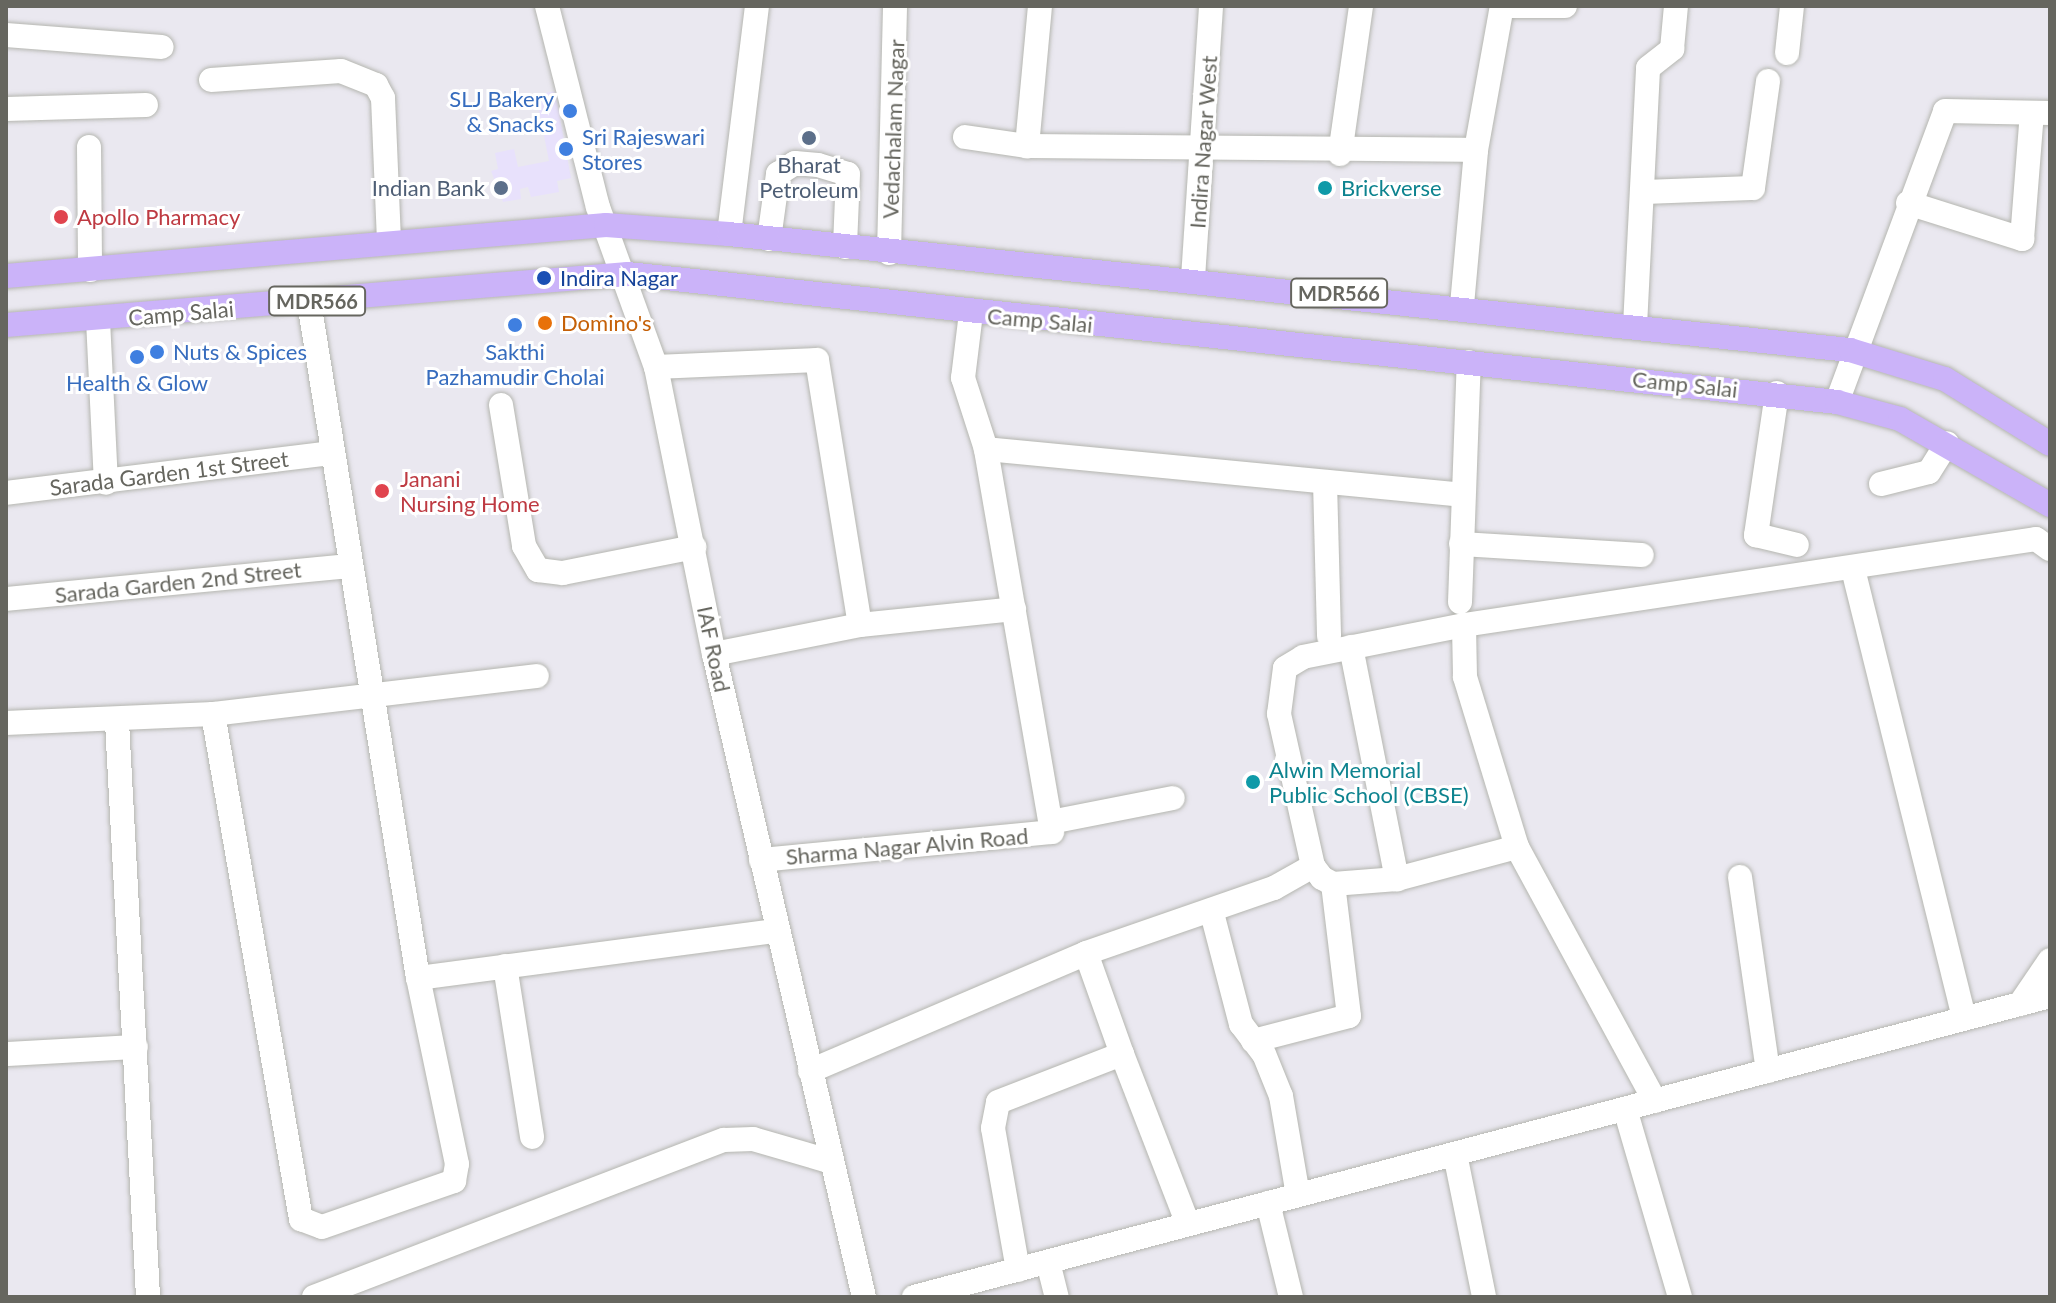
<!DOCTYPE html>
<html>
<head>
<meta charset="utf-8">
<style>
	body { margin:0 }
	#map { position:relative; width:2056px; height:1303px; overflow:hidden; background:#eae8f0; font-family:Lato,sans-serif }
	div>[style] { position:absolute }
	[style*='--x'] { left:calc(var(--x)*1px); top:calc(var(--y)*1px); width:calc(var(--w)*1px); rotate:calc(var(--a)*1deg) }
	.commercial>* { inset:0; background:#e8e1fc }
	.roads { filter:drop-shadow(0 0 2px #b5b6b0) drop-shadow(0 0 2px #b5b6b0) }
	.minor>* { height:24px; margin:-12px; padding:0 12px; transform-origin:12px; border-radius:12px; background:#fff }
	.major>* { height:24px; margin:-12px; padding:0 12px; transform-origin:12px; border-radius:12px; background:#cbb3f9 }
	.dots>* { width:22px; height:22px; translate:-50% -50%; box-sizing:border-box; border:4px solid #fff; border-radius:50% }
	span { translate:-50% -50%; white-space:nowrap; text-align:center; line-height:1.15; -webkit-text-stroke:6px #fff; paint-order:stroke }
	.shield-label span { padding:2px 6px; background:#fff; border:2px solid; border-radius:6px; -webkit-text-stroke-width:0 }
	.shield-label { font-size:20px; color:#66665f; font-weight:700 }
	.shop-label { font-size:22px; color:#366cbe }
	.right { translate:-100% -50%; text-align:right }
	.left { translate:0 -50%; text-align:left }
	.street-label { font-size:22px; color:#66665f }
	.service-label { font-size:22px; color:#4e5e75 }
	.culture-label { font-size:22px; color:#0d838f }
	.health-label { font-size:22px; color:#be3a42 }
	.transit-label { font-size:22px; color:#164399 }
	.food-label { font-size:22px; color:#c56008 }
	.frame { position:absolute; inset:0; border:8px solid #66665f; pointer-events:none }
</style>
</head>
<body>
<div id="map">
	<div class="commercial">
		<i style="clip-path:polygon(555px 91px,571px 178px,557px 181px,559px 192px,531px 197px,528px 187px,520px 189px,521px 199px,503px 202px,491px 171px,498px 169px,495px 153px,514px 149px,518px 167px,549px 161px,536px 95px)"></i>
	</div>
	<div class="roads">
		<div class="minor">
			<i style="--x:547;--y:6;--w:207;--a:75.8"></i>
			<i style="--x:598;--y:207;--w:170;--a:70.1"></i>
			<i style="--x:656;--y:367;--w:293;--a:78.6"></i>
			<i style="--x:714;--y:654;--w:660;--a:76.87"></i>
			<i style="--x:1040;--y:6;--w:141;--a:95.3"></i>
			<i style="--x:1027;--y:146;--w:449;--a:0.5"></i>
			<i style="--x:6;--y:35;--w:156;--a:4.4"></i>
			<i style="--x:1787;--y:53;--w:47;--a:-83.9"></i>
			<i style="--x:211;--y:80;--w:130;--a:-4"></i>
			<i style="--x:341;--y:71;--w:38;--a:22"></i>
			<i style="--x:376;--y:85;--w:15;--a:62"></i>
			<i style="--x:383;--y:98;--w:143;--a:87.6"></i>
			<i style="--x:6;--y:109;--w:140;--a:-1.6"></i>
			<i style="--x:965;--y:137;--w:63;--a:8.3"></i>
			<i style="--x:89;--y:147;--w:123;--a:89.5"></i>
			<i style="--x:1340;--y:154;--w:149;--a:-81.9"></i>
			<i style="--x:1643;--y:192;--w:110;--a:-2.1"></i>
			<i style="--x:1753;--y:188;--w:108;--a:-82"></i>
			<i style="--x:1908;--y:203;--w:120;--a:17.5"></i>
			<i style="--x:2022;--y:239;--w:126;--a:-85.5"></i>
			<i style="--x:729;--y:234;--w:230;--a:-83"></i>
			<i style="--x:769;--y:239;--w:66;--a:-82.1"></i>
			<i style="--x:778;--y:174;--w:20;--a:-33"></i>
			<i style="--x:795;--y:163;--w:23;--a:5"></i>
			<i style="--x:818;--y:165;--w:31;--a:17"></i>
			<i style="--x:848;--y:174;--w:73;--a:92.4"></i>
			<i style="--x:889;--y:253;--w:247;--a:-88.6"></i>
			<i style="--x:1193;--y:278;--w:273;--a:-86.2"></i>
			<i style="--x:1462;--y:305;--w:156;--a:-84.8"></i>
			<i style="--x:1476;--y:150;--w:146;--a:-79.8"></i>
			<i style="--x:1502;--y:6;--w:63;--a:0"></i>
			<i style="--x:98;--y:320;--w:163;--a:87.2"></i>
			<i style="--x:1635;--y:326;--w:258;--a:-87.1"></i>
			<i style="--x:1648;--y:68;--w:31;--a:-38"></i>
			<i style="--x:1672;--y:49;--w:43;--a:-84.7"></i>
			<i style="--x:656;--y:367;--w:161;--a:-2.5"></i>
			<i style="--x:817;--y:360;--w:268;--a:80.8"></i>
			<i style="--x:1777;--y:393;--w:144;--a:98.4"></i>
			<i style="--x:1756;--y:535;--w:42;--a:13.7"></i>
			<i style="--x:1837;--y:402;--w:310;--a:-69.6"></i>
			<i style="--x:1945;--y:111;--w:105;--a:1.1"></i>
			<i style="--x:501;--y:405;--w:143;--a:80.7"></i>
			<i style="--x:524;--y:546;--w:28;--a:60"></i>
			<i style="--x:538;--y:570;--w:25;--a:7"></i>
			<i style="--x:563;--y:573;--w:134;--a:-11.2"></i>
			<i style="--x:986;--y:449;--w:479;--a:5.5"></i>
			<i style="--x:1325;--y:482;--w:154;--a:88.5"></i>
			<i style="--x:1881;--y:484;--w:49;--a:-14"></i>
			<i style="--x:1929;--y:472;--w:34;--a:-58"></i>
			<i style="--x:6;--y:493;--w:329;--a:-7"></i>
			<i style="--x:1461;--y:544;--w:181;--a:3.5"></i>
			<i style="--x:1853;--y:569;--w:463;--a:76.1"></i>
			<i style="--x:6;--y:599;--w:346;--a:-5.5"></i>
			<i style="--x:1460;--y:602;--w:240;--a:-87.9"></i>
			<i style="--x:1464;--y:625;--w:52;--a:88.9"></i>
			<i style="--x:1465;--y:677;--w:178;--a:73"></i>
			<i style="--x:1517;--y:847;--w:289;--a:61.5"></i>
			<i style="--x:1351;--y:647;--w:237;--a:78.8"></i>
			<i style="--x:714;--y:654;--w:149;--a:-11.2"></i>
			<i style="--x:860;--y:625;--w:155;--a:-5.9"></i>
			<i style="--x:213;--y:714;--w:513;--a:80.12"></i>
			<i style="--x:301;--y:1219;--w:22;--a:21"></i>
			<i style="--x:322;--y:1227;--w:140;--a:-19.2"></i>
			<i style="--x:454;--y:1181;--w:17;--a:-80"></i>
			<i style="--x:457;--y:1164;--w:190;--a:-101.8"></i>
			<i style="--x:418;--y:978;--w:685;--a:-99.16"></i>
			<i style="--x:117;--y:722;--w:576;--a:86.91"></i>
			<i style="--x:6;--y:723;--w:207;--a:-2.5"></i>
			<i style="--x:213;--y:714;--w:326;--a:-6.7"></i>
			<i style="--x:1051;--y:822;--w:124;--a:-11.1"></i>
			<i style="--x:1517;--y:847;--w:124;--a:165.1"></i>
			<i style="--x:1397;--y:879;--w:64;--a:175.5"></i>
			<i style="--x:1333;--y:884;--w:13;--a:-151"></i>
			<i style="--x:1322;--y:878;--w:15;--a:-127"></i>
			<i style="--x:1313;--y:866;--w:156;--a:-102.6"></i>
			<i style="--x:1279;--y:714;--w:46;--a:-82.6"></i>
			<i style="--x:1285;--y:668;--w:21;--a:-31"></i>
			<i style="--x:1303;--y:657;--w:164;--a:-11.2"></i>
			<i style="--x:1464;--y:625;--w:578;--a:-8.55"></i>
			<i style="--x:2036;--y:539;--w:17;--a:36"></i>
			<i style="--x:761;--y:860;--w:292;--a:-5.5"></i>
			<i style="--x:1052;--y:832;--w:389;--a:-99.8"></i>
			<i style="--x:986;--y:449;--w:75;--a:-107.9"></i>
			<i style="--x:963;--y:378;--w:65;--a:-83"></i>
			<i style="--x:1740;--y:877;--w:196;--a:81.8"></i>
			<i style="--x:1212;--y:913;--w:115;--a:75.4"></i>
			<i style="--x:1241;--y:1024;--w:38;--a:53"></i>
			<i style="--x:1264;--y:1054;--w:45;--a:68"></i>
			<i style="--x:1281;--y:1096;--w:100;--a:80.3"></i>
			<i style="--x:505;--y:966;--w:173;--a:81"></i>
			<i style="--x:418;--y:978;--w:362;--a:-7.5"></i>
			<i style="--x:2020;--y:1004;--w:53;--a:-55.7"></i>
			<i style="--x:1253;--y:1041;--w:99;--a:-14.6"></i>
			<i style="--x:1349;--y:1016;--w:133;--a:-96.9"></i>
			<i style="--x:6;--y:1054;--w:130;--a:-3.1"></i>
			<i style="--x:1122;--y:1054;--w:182;--a:68.8"></i>
			<i style="--x:810;--y:1071;--w:300;--a:-23.1"></i>
			<i style="--x:1086;--y:953;--w:199;--a:-19.1"></i>
			<i style="--x:1274;--y:888;--w:45;--a:-29.4"></i>
			<i style="--x:1625;--y:1109;--w:196;--a:73.7"></i>
			<i style="--x:1455;--y:1154;--w:146;--a:78.5"></i>
			<i style="--x:1268;--y:1203;--w:97;--a:76.3"></i>
			<i style="--x:1048;--y:1262;--w:36;--a:76"></i>
			<i style="--x:1018;--y:1270;--w:144;--a:-100"></i>
			<i style="--x:993;--y:1128;--w:26;--a:-79"></i>
			<i style="--x:998;--y:1102;--w:133;--a:-21.2"></i>
			<i style="--x:1122;--y:1054;--w:107;--a:-109.6"></i>
			<i style="--x:314;--y:1297;--w:439;--a:-21"></i>
			<i style="--x:724;--y:1140;--w:29;--a:-2"></i>
			<i style="--x:753;--y:1139;--w:82;--a:16.2"></i>
			<i style="--x:914;--y:1297;--w:1175;--a:-14.84"></i>
		</div>
		<div class="major">
			<i style="--x:6;--y:276;--w:602;--a:-4.86"></i>
			<i style="--x:606;--y:225;--w:123;--a:4.2"></i>
			<i style="--x:729;--y:234;--w:1127;--a:5.91"></i>
			<i style="--x:1850;--y:350;--w:99;--a:17"></i>
			<i style="--x:1945;--y:379;--w:123;--a:31.8"></i>
			<i style="--x:6;--y:325;--w:624;--a:-4.69"></i>
			<i style="--x:628;--y:274;--w:1216;--a:6.04"></i>
			<i style="--x:1837;--y:402;--w:65;--a:15.1"></i>
			<i style="--x:1900;--y:419;--w:173;--a:29.8"></i>
		</div>
	</div>
	<div class="dots">
		<i style="left:570px;top:111px;background:#3f7fe0"></i>
		<i style="left:809px;top:138px;background:#5c6f8a"></i>
		<i style="left:566px;top:149px;background:#3f7fe0"></i>
		<i style="left:501px;top:188px;background:#5c6f8a"></i>
		<i style="left:1325px;top:188px;background:#0f9aa8"></i>
		<i style="left:61px;top:217px;background:#e0444e"></i>
		<i style="left:544px;top:278px;background:#1a4fb4"></i>
		<i style="left:545px;top:323px;background:#e8710a"></i>
		<i style="left:515px;top:325px;background:#3f7fe0"></i>
		<i style="left:157px;top:352px;background:#3f7fe0"></i>
		<i style="left:137px;top:357px;background:#3f7fe0"></i>
		<i style="left:382px;top:491px;background:#e0444e"></i>
		<i style="left:1253px;top:782px;background:#0f9aa8"></i>
	</div>
	<div class="shield-label">
		<span style="left:1339px;top:293px">MDR566</span>
		<span style="left:317px;top:301px">MDR566</span>
	</div>
	<div class="shop-label">
		<span class="right" style="left:554px;top:111px">SLJ Bakery<br>&amp; Snacks</span>
		<span class="left" style="left:582px;top:149px">Sri Rajeswari<br>Stores</span>
		<span style="left:515px;top:364px">Sakthi<br>Pazhamudir Cholai</span>
		<span class="left" style="left:173px;top:352px">Nuts &amp; Spices</span>
		<span style="left:137px;top:383px">Health &amp; Glow</span>
	</div>
	<div class="street-label">
		<span style="left:893px;top:129px;rotate:-88deg">Vedachalam Nagar</span>
		<span style="left:1203px;top:142px;rotate:-86deg">Indira Nagar West</span>
		<span style="left:181px;top:313px;rotate:-5deg">Camp Salai</span>
		<span style="left:1040px;top:320px;rotate:5deg">Camp Salai</span>
		<span style="left:1685px;top:384px;rotate:6deg">Camp Salai</span>
		<span style="left:169px;top:473px;rotate:-7deg">Sarada Garden 1st Street</span>
		<span style="left:178px;top:582px;rotate:-6deg">Sarada Garden 2nd Street</span>
		<span style="left:714px;top:649px;rotate:78deg">IAF Road</span>
		<span style="left:907px;top:846px;rotate:-5deg">Sharma Nagar Alvin Road</span>
	</div>
	<div class="service-label">
		<span style="left:809px;top:177px">Bharat<br>Petroleum</span>
		<span class="right" style="left:485px;top:188px">Indian Bank</span>
	</div>
	<div class="culture-label">
		<span class="left" style="left:1341px;top:188px">Brickverse</span>
		<span class="left" style="left:1269px;top:782px">Alwin Memorial<br>Public School (CBSE)</span>
	</div>
	<div class="health-label">
		<span class="left" style="left:77px;top:217px">Apollo Pharmacy</span>
		<span class="left" style="left:400px;top:491px">Janani<br>Nursing Home</span>
	</div>
	<div class="transit-label">
		<span class="left" style="left:560px;top:278px">Indira Nagar</span>
	</div>
	<div class="food-label">
		<span class="left" style="left:561px;top:323px">Domino's</span>
	</div>
	<div class="frame"></div>
</div>
</body>
</html>
